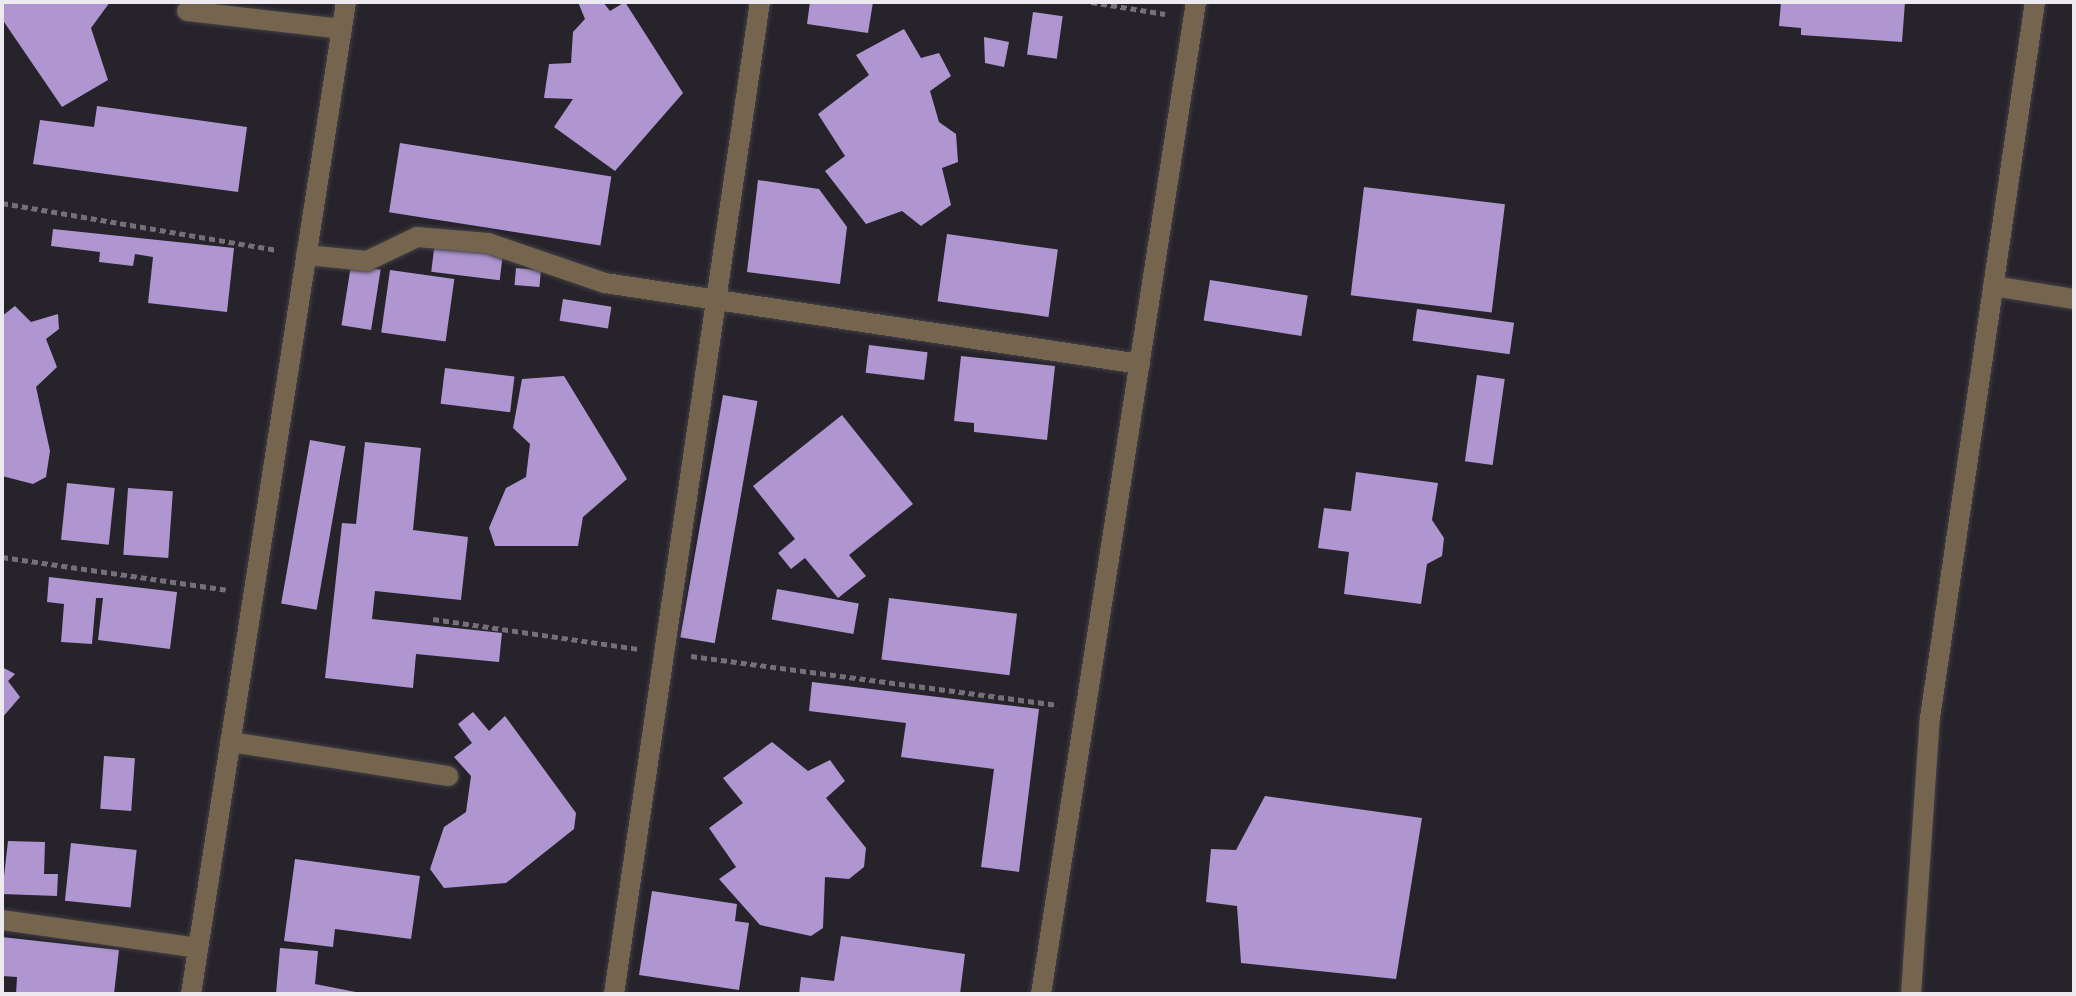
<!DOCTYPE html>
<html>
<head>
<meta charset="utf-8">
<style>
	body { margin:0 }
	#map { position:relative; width:2076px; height:996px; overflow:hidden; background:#26232b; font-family:"Public Sans",sans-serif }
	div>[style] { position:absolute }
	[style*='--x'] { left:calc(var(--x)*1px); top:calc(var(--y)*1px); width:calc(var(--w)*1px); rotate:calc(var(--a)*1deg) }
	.building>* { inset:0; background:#af96d1; transform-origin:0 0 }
	.path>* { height:5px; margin-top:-2.5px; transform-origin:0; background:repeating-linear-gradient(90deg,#737077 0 6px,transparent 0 10px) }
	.roads { filter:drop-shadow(0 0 2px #423f46) drop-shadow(0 0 2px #423f46) }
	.minor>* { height:20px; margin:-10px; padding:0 10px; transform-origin:10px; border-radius:10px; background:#76654e }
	span { translate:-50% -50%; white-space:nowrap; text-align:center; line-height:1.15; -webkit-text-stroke:8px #26232b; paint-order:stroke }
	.frame { position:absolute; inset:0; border:4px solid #eceaef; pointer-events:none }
</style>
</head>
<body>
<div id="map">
	<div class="building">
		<i style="clip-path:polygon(2px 2px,110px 2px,91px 28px,108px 80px,62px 107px,2px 19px)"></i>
		<i style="clip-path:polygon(578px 2px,603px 2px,610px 11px,625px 2px,683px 93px,615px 171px,554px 127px,573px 99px,544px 98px,549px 64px,571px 63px,573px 32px,585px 19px)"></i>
		<i style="clip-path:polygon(810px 2px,873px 2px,868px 33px,807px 24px)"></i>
		<i style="clip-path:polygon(1781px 2px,1905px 2px,1902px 42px,1801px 35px,1801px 28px,1779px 26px)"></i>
		<i style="left:1033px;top:12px;width:30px;height:43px;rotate:8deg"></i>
		<i style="clip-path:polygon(904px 29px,921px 58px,939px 53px,951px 76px,930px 91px,939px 122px,956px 134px,958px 162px,942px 168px,951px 205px,921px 226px,902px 211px,866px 224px,825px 171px,845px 156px,818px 114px,869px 75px,856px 55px)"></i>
		<i style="clip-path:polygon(984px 37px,1009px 42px,1004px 67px,985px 63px)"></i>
		<i style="clip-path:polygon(97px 106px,247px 127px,238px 192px,33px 164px,40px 120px,94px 127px)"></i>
		<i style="left:400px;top:143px;width:214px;height:70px;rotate:9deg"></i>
		<i style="clip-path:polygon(758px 180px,819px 189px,847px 227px,840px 284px,747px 272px)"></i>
		<i style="left:1364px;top:187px;width:142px;height:109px;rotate:7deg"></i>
		<i style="clip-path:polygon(53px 229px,234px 248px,227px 312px,148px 303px,153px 257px,135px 254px,133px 266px,99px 262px,100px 252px,51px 246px)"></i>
		<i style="left:947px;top:234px;width:112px;height:68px;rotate:8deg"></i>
		<i style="left:435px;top:241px;width:69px;height:31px;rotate:7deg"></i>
		<i style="left:351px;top:265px;width:30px;height:61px;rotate:9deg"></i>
		<i style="left:516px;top:268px;width:25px;height:17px;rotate:5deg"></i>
		<i style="left:390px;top:270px;width:65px;height:63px;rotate:8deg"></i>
		<i style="left:1210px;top:280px;width:99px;height:41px;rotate:9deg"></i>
		<i style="left:563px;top:299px;width:49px;height:22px;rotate:9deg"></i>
		<i style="clip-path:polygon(15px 306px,31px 322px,58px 314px,59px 329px,46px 339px,57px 367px,36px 387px,50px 451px,46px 477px,33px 484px,2px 476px,2px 316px)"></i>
		<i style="left:1417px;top:309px;width:98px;height:32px;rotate:8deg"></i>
		<i style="left:869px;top:345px;width:59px;height:28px;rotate:7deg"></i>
		<i style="clip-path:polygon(961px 356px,1055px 366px,1047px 440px,974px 432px,974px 423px,954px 421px)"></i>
		<i style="left:445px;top:368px;width:70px;height:36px;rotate:7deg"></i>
		<i style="left:1477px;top:375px;width:28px;height:87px;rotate:8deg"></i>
		<i style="clip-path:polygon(564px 376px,627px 479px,583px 517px,578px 546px,495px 546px,489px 528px,506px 488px,526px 477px,530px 444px,513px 428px,522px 379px)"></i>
		<i style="left:723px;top:395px;width:35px;height:246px;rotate:10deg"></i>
		<i style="clip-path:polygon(842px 415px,913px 504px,849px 555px,866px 576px,838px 598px,805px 558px,791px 569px,778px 553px,795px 539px,753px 486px)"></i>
		<i style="left:310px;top:440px;width:36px;height:166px;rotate:10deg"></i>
		<i style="clip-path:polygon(365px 442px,421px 448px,413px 530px,468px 537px,461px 600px,375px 591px,372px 619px,502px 633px,499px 662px,416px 654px,413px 688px,325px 678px,342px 523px,356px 524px)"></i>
		<i style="clip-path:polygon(1356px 472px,1438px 483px,1432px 520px,1444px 538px,1442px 556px,1427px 564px,1421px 604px,1344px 594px,1349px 552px,1318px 548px,1324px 508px,1351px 511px)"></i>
		<i style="left:67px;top:483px;width:48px;height:57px;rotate:6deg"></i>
		<i style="left:128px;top:488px;width:45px;height:67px;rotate:4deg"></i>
		<i style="clip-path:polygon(49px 577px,177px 592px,170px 649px,98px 640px,103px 598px,96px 598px,92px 644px,61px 642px,64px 604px,47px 602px)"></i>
		<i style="left:777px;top:589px;width:83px;height:31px;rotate:10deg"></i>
		<i style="left:889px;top:598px;width:129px;height:62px;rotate:7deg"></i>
		<i style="clip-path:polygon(2px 667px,15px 674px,8px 681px,20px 697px,2px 718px)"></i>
		<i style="clip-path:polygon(812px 682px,1039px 709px,1019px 872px,981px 867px,994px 769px,901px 757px,906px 723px,809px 711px)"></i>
		<i style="clip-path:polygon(473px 712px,489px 731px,505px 716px,576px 813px,574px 829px,506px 883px,444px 888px,430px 869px,444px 827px,466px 812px,471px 776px,454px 757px,472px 743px,458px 724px)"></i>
		<i style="clip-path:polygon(772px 742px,808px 771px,830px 760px,845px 781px,826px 798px,866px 848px,864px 867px,849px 879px,825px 877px,823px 928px,811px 936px,760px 925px,719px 879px,736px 867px,709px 828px,743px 803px,723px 778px)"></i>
		<i style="left:104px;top:756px;width:31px;height:53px;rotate:4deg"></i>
		<i style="clip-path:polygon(1265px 796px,1422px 818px,1396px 979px,1241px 963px,1237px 906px,1206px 902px,1211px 849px,1236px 850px)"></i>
		<i style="clip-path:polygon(8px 841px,45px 842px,44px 874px,58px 874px,57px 896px,2px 894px)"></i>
		<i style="left:71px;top:843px;width:66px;height:58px;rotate:6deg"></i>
		<i style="clip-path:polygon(295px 859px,420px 876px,411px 939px,335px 929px,333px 947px,284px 941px)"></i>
		<i style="clip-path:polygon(652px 891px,737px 904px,735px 921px,749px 923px,739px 990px,639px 975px)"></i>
		<i style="clip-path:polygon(841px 936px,965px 954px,960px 994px,799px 994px,801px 977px,834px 981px)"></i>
		<i style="clip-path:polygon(2px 937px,119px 950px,114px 994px,16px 994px,17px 977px,2px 976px)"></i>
		<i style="clip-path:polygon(280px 948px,318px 951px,315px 984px,366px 994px,276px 994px)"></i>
	</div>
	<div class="path">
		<i style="--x:1091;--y:2;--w:75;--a:9.2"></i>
		<i style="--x:2;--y:203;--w:279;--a:9.7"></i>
		<i style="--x:2;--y:557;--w:227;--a:8.3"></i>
		<i style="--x:433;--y:619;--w:207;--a:8.3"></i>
		<i style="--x:691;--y:656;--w:370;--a:7.6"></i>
	</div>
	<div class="roads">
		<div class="minor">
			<i style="--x:187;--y:11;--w:156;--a:6.6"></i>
			<i style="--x:306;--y:255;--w:61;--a:5.6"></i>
			<i style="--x:367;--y:261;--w:55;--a:-25.6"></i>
			<i style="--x:417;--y:237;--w:71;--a:4.8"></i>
			<i style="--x:488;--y:243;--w:124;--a:18.9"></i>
			<i style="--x:605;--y:283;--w:541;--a:8.61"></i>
			<i style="--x:1993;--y:286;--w:82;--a:9.1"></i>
			<i style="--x:230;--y:742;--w:221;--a:8.9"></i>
			<i style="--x:2;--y:920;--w:198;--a:8.1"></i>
			<i style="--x:191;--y:994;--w:1004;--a:-81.12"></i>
			<i style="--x:614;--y:994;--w:1003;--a:-81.63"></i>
			<i style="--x:1041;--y:994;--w:1004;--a:-81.12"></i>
			<i style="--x:1911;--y:994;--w:277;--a:-86.1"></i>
			<i style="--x:1930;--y:718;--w:724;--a:-81.66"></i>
		</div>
	</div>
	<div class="frame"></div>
</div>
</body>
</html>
